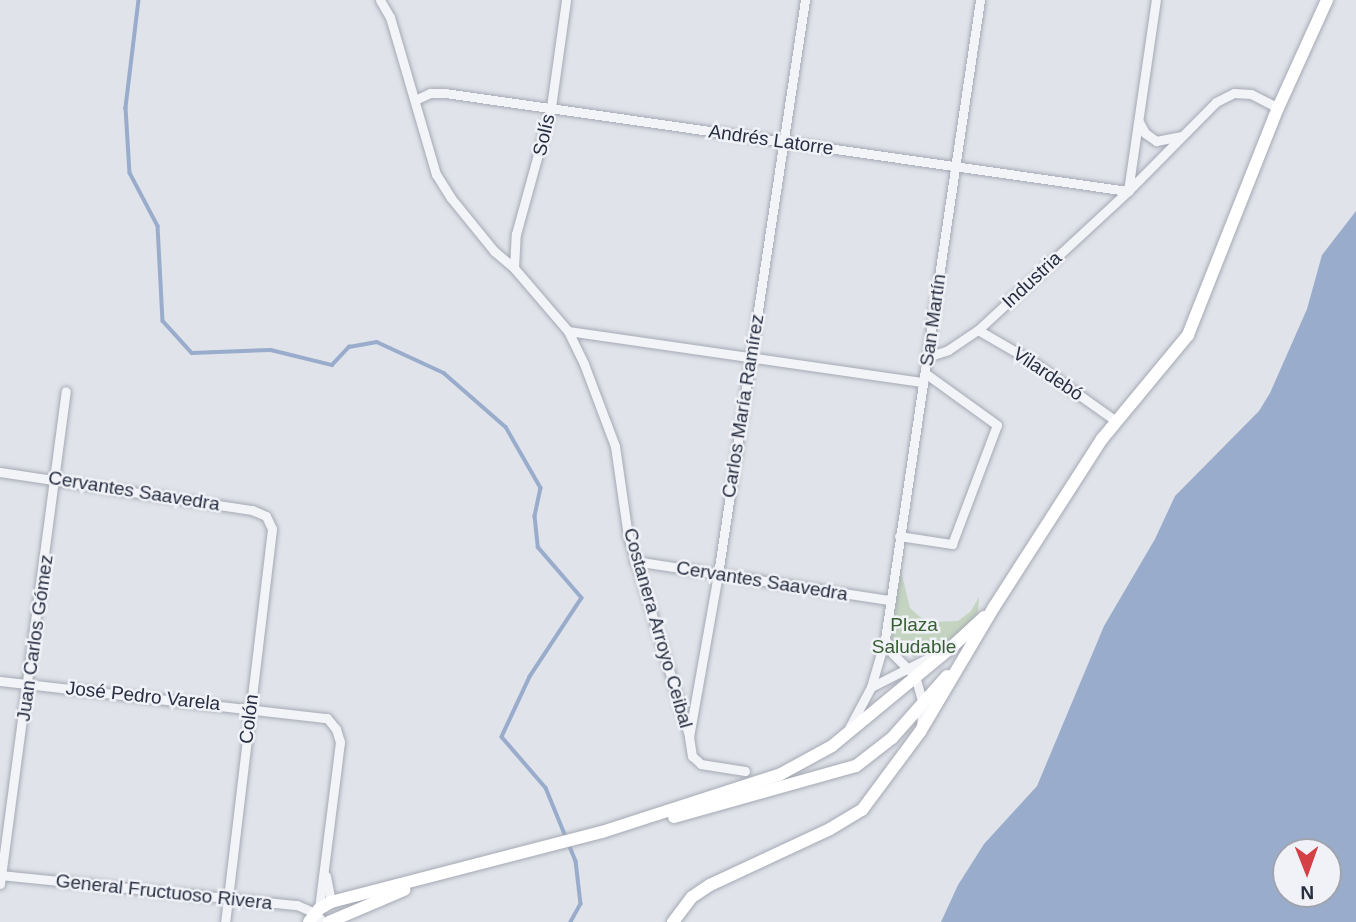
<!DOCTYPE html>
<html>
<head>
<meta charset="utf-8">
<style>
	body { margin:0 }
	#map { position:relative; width:1356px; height:922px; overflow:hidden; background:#e0e3ea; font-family:Arial,sans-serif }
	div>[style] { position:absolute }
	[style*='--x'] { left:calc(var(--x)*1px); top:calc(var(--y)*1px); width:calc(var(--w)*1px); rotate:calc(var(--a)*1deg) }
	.green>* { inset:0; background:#c4d4c1 }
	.water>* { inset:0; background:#99accc }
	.stream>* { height:3.5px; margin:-1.75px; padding:0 1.75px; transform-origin:1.75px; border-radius:1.75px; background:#99accc }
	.roads { filter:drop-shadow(0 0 2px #a5a9b4) drop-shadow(0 0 2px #a5a9b4) }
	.street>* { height:9px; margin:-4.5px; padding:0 4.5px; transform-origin:4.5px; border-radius:4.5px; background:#f3f4f8 }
	.secondary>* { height:12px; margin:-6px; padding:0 6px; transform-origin:6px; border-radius:6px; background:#fff }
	span { translate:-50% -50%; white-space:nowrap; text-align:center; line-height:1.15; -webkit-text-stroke:5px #f0f2f7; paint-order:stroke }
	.street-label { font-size:19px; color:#282f42 }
	.park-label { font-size:19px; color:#385f34 }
	.north { position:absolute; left:1272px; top:838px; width:70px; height:70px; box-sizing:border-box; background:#f0f2f7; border:2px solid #a0a4af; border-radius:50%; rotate:179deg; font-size:19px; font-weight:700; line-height:28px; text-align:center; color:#282f42 }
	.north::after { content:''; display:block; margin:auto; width:24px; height:32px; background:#d53f46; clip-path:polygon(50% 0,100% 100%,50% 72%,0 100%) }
</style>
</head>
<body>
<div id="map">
	<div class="green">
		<i style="clip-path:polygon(900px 567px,910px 608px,920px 617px,935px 622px,958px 621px,971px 611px,979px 597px,978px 612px,971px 625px,930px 652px,914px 657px,899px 650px,892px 640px,891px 626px)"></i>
	</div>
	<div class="water">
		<i style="clip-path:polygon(evenodd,1356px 211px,1356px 922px,941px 922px,958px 885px,984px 844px,1037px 786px,1104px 626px,1155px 539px,1175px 496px,1259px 411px,1270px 393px,1307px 309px,1322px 255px,1356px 211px,1286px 852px,1328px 852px,1328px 894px,1286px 894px,1286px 852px)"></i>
	</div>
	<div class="stream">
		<i style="--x:139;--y:0;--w:109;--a:96.9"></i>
		<i style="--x:126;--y:108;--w:65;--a:86.5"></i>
		<i style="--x:130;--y:173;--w:60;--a:62.2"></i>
		<i style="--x:158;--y:226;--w:95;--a:87"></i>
		<i style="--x:163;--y:321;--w:43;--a:47.8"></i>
		<i style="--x:192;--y:353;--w:79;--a:-2.2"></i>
		<i style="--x:271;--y:350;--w:63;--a:13.8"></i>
		<i style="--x:332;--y:365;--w:25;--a:-47"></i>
		<i style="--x:349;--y:347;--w:28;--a:-10"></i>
		<i style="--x:377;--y:342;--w:74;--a:24.8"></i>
		<i style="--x:444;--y:373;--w:82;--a:41.1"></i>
		<i style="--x:506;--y:427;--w:70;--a:60.2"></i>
		<i style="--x:541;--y:488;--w:29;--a:102"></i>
		<i style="--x:535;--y:516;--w:31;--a:84"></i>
		<i style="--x:538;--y:547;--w:67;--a:49.2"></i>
		<i style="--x:582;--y:598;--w:95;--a:123.4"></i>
		<i style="--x:530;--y:677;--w:66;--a:115"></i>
		<i style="--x:502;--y:737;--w:67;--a:49.2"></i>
		<i style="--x:546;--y:788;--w:79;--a:67.7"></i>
		<i style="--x:576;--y:861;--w:43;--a:83.4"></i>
		<i style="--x:581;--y:904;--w:21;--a:119"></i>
	</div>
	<div class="roads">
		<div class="street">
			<i style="--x:380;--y:0;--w:20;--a:60"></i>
			<i style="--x:390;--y:17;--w:164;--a:73.7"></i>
			<i style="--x:436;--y:174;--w:28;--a:58"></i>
			<i style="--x:451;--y:198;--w:68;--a:50.9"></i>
			<i style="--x:494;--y:251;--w:26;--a:40"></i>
			<i style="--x:514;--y:268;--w:83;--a:49.4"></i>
			<i style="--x:568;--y:331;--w:37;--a:64"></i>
			<i style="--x:584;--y:364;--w:88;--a:69.3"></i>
			<i style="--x:615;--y:446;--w:91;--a:81.8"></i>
			<i style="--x:628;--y:536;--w:209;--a:73"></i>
			<i style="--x:415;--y:100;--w:17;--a:-25"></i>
			<i style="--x:430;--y:93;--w:15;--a:0"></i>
			<i style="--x:445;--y:93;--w:690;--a:8.17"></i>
			<i style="--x:1128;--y:191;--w:193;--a:-81.7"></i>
			<i style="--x:1139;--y:122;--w:13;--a:61"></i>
			<i style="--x:1145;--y:133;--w:14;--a:36"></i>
			<i style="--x:1156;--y:141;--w:25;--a:-11"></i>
			<i style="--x:514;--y:268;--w:34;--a:-87"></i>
			<i style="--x:516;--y:234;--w:132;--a:-74.6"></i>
			<i style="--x:551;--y:107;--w:108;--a:-82"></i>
			<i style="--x:978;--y:330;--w:64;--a:30.2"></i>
			<i style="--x:1033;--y:362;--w:102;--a:35.4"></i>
			<i style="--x:568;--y:331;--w:359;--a:8.2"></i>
			<i style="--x:927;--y:357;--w:22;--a:-18"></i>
			<i style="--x:948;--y:350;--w:36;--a:-34"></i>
			<i style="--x:978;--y:330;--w:205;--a:-42.8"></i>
			<i style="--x:1128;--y:191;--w:125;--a:-45.3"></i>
			<i style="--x:1216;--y:102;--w:20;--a:-27"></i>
			<i style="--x:1234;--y:93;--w:17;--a:3"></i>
			<i style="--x:1251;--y:94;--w:30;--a:27"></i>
			<i style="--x:0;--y:472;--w:255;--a:8.6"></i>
			<i style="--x:252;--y:510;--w:15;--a:23"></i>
			<i style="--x:266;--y:516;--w:14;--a:65"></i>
			<i style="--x:272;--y:529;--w:396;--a:96.8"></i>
			<i style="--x:899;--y:536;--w:54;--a:8.6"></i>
			<i style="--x:952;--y:544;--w:127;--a:-69.3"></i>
			<i style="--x:997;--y:425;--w:89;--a:-144.2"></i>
			<i style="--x:634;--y:561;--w:258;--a:8.7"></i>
			<i style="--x:885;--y:639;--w:17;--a:62"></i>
			<i style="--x:893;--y:654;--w:31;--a:45"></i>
			<i style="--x:915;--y:676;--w:29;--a:74"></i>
			<i style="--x:923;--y:704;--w:23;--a:95"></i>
			<i style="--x:0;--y:681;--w:329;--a:6.5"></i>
			<i style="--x:327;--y:718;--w:14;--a:51"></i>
			<i style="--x:336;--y:729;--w:14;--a:73"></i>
			<i style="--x:340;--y:742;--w:168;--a:97.2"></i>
			<i style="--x:871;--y:687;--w:77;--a:-26.9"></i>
			<i style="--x:848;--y:730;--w:49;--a:-61.9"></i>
			<i style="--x:871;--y:687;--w:50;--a:-73.7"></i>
			<i style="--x:885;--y:639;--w:646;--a:-81.54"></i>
			<i style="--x:745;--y:771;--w:45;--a:-171"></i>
			<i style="--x:701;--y:764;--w:12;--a:-138"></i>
			<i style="--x:692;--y:756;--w:19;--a:-99"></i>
			<i style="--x:689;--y:737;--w:166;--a:-79.9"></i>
			<i style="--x:718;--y:574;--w:581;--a:-81.38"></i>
			<i style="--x:0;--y:875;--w:299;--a:5.8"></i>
			<i style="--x:297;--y:905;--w:20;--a:24"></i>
			<i style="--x:315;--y:913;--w:12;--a:48"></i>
			<i style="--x:326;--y:876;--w:26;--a:79"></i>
			<i style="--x:0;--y:884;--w:497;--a:-82.4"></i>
		</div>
		<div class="secondary">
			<i style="--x:674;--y:817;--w:189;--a:-15.7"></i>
			<i style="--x:856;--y:766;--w:46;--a:-37.9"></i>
			<i style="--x:892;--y:738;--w:83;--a:-48.4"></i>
			<i style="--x:309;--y:922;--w:16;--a:-52"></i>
			<i style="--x:319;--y:909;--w:14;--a:-30"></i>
			<i style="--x:331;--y:902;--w:280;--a:-14.5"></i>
			<i style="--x:602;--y:832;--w:186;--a:-17.9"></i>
			<i style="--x:779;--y:775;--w:60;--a:-28.7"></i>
			<i style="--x:832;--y:746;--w:158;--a:-39.6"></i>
			<i style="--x:954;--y:645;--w:41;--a:-43"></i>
			<i style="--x:329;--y:922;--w:82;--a:-23.1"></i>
			<i style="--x:673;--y:922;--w:31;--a:-53"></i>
			<i style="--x:692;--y:897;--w:22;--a:-34"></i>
			<i style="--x:710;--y:885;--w:132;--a:-25"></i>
			<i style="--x:830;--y:829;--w:37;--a:-31"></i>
			<i style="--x:862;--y:810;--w:97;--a:-53.4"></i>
			<i style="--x:920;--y:732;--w:145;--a:-59.4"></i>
			<i style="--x:994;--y:607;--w:200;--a:-57.3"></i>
			<i style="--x:1102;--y:439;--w:135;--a:-50.4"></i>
			<i style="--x:1188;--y:335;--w:244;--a:-68.4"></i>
			<i style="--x:1278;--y:108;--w:119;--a:-65.6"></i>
		</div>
	</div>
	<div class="street-label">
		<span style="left:544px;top:135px;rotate:-77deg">Solís</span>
		<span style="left:771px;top:140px;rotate:8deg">Andrés Latorre</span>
		<span style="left:1032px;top:280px;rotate:-43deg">Industria</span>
		<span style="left:933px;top:320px;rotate:-82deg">San Martín</span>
		<span style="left:1048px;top:374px;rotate:34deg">Vilardebó</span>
		<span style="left:743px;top:406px;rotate:-81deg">Carlos María Ramírez</span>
		<span style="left:134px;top:491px;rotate:9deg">Cervantes Saavedra</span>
		<span style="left:762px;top:581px;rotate:9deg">Cervantes Saavedra</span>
		<span style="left:658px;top:628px;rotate:74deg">Costanera Arroyo Ceibal</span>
		<span style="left:35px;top:638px;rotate:-82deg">Juan Carlos Gómez</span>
		<span style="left:143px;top:696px;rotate:6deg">José Pedro Varela</span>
		<span style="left:249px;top:719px;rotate:-83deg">Colón</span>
		<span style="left:164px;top:892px;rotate:6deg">General Fructuoso Rivera</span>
	</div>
	<div class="park-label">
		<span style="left:914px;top:636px">Plaza<br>Saludable</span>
	</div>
	<div class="north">N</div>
</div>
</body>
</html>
